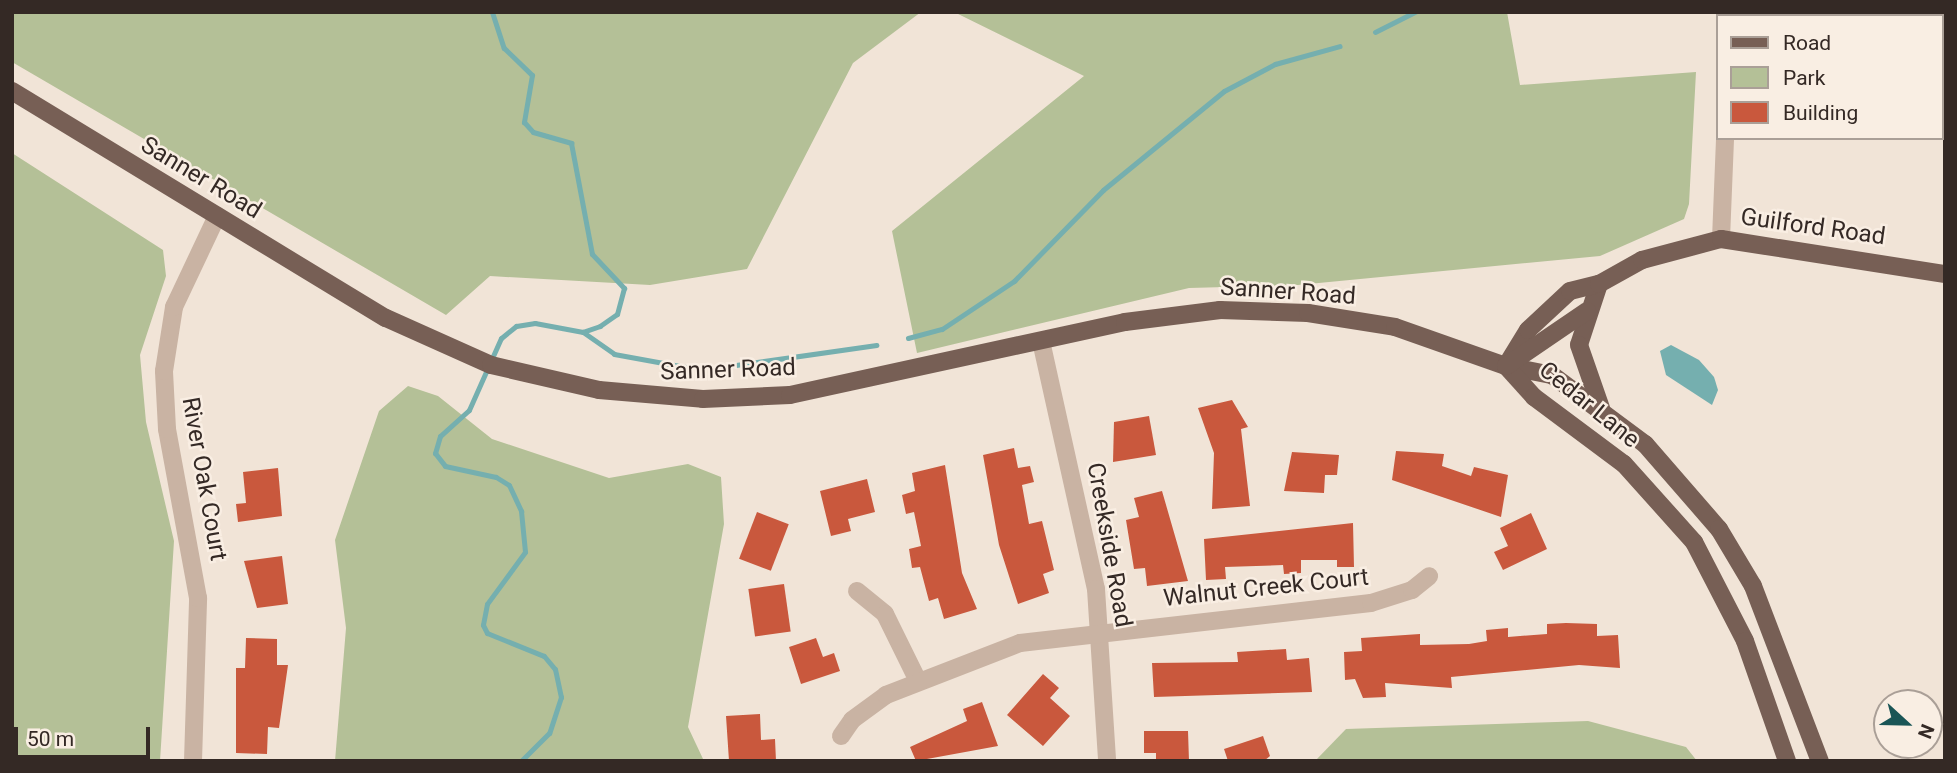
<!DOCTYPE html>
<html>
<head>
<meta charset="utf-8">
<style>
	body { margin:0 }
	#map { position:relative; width:1957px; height:773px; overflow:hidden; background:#f1e4d7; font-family:Roboto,sans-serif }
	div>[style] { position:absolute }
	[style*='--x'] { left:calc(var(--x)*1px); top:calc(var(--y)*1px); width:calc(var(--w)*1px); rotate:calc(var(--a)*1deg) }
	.green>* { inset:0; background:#b4c097 }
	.water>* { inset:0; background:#75afaf }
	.stream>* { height:5px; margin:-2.5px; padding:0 2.5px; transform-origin:2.5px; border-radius:2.5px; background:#75afaf }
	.building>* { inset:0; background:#c9583d; transform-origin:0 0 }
	.minor>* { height:18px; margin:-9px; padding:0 9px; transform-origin:9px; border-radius:9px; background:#c9b3a3 }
	.major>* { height:18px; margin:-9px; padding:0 9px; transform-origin:9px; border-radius:9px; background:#775f55 }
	span { translate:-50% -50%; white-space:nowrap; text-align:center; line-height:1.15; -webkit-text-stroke:5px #f9eee3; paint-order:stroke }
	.street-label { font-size:24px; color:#342925 }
	.frame { position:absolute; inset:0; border:14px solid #342925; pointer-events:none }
	.legend { position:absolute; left:1716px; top:14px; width:228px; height:126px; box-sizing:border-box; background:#f9eee3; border:2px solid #aa9f97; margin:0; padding:9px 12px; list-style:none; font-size:21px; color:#342925 }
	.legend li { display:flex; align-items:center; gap:14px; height:35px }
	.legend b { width:35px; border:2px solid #aa9f97 }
	.north { position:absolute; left:1873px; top:689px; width:70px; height:70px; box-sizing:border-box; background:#f9eee3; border:2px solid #aa9f97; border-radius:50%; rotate:112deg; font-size:19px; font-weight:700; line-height:28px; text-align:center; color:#342925 }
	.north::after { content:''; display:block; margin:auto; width:24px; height:32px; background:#1a5556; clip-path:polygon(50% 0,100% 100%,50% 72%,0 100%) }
	.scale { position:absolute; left:14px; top:727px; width:136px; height:32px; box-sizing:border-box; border:4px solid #342925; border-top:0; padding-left:9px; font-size:21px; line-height:24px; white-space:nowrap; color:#342925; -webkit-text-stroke:5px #f9eee3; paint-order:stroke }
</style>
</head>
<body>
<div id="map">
	<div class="green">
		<i style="clip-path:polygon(12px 12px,921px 12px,853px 63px,747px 269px,650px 285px,490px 276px,446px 315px,12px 62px)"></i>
		<i style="clip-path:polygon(954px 12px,1507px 12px,1520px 85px,1696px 72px,1689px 204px,1684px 219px,1600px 256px,1298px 285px,1189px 288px,917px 353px,892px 231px,1084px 76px)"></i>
		<i style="clip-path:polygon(12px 153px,163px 250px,166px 276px,140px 355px,146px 422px,174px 541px,160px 761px,12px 761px)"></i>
		<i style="clip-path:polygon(408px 386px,438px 396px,492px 439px,609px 478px,688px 464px,721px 477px,724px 524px,688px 727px,704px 761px,335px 761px,346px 628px,335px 540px,379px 411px)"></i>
		<i style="clip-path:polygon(1588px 721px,1686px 747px,1697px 761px,1315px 761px,1346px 729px)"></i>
	</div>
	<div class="water">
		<i style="clip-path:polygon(1671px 345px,1699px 360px,1714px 377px,1718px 390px,1712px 405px,1666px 375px,1660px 351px)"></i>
	</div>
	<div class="stream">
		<i style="--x:492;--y:12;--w:38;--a:72"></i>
		<i style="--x:504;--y:48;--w:39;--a:44"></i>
		<i style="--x:532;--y:75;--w:48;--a:99.7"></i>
		<i style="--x:524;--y:122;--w:13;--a:48"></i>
		<i style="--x:533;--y:132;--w:40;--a:16"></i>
		<i style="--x:571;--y:143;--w:113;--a:79.3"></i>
		<i style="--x:592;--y:254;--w:47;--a:46.7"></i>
		<i style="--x:624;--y:288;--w:27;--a:105"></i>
		<i style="--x:617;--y:314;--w:21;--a:145"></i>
		<i style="--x:600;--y:326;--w:18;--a:161"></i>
		<i style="--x:583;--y:332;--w:49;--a:-169.4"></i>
		<i style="--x:535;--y:323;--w:19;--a:171"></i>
		<i style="--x:516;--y:326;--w:19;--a:141"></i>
		<i style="--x:501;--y:338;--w:79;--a:114"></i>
		<i style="--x:469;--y:410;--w:39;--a:138"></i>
		<i style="--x:440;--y:436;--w:18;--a:106"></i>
		<i style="--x:435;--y:453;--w:16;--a:52"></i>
		<i style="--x:445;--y:466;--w:52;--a:12.2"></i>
		<i style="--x:496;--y:477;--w:15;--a:32"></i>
		<i style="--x:509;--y:485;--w:29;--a:65"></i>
		<i style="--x:521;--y:511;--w:41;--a:84.4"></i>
		<i style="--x:525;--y:552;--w:64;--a:126.2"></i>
		<i style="--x:487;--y:604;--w:21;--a:101"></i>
		<i style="--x:483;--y:625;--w:9;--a:63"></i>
		<i style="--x:487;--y:633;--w:61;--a:22"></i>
		<i style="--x:544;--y:656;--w:17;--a:50"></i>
		<i style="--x:555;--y:669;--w:29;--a:78"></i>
		<i style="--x:561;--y:697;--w:38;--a:108"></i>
		<i style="--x:549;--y:733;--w:40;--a:135"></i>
		<i style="--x:1375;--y:32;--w:45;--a:-26.6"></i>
		<i style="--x:583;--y:332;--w:38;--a:35"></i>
		<i style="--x:614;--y:354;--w:78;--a:10.3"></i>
		<i style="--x:908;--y:338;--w:35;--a:-15"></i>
		<i style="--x:942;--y:329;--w:87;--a:-33.7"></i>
		<i style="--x:1014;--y:281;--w:127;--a:-45.6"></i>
		<i style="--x:1103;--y:190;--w:156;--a:-39.3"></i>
		<i style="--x:1224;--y:91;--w:58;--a:-27.9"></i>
		<i style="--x:1275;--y:64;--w:67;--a:-15.5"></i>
		<i style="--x:722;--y:367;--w:156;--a:-8.1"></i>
	</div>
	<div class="building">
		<i style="clip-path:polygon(1232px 400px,1248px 427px,1241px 429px,1250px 506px,1212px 509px,1214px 453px,1198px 408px)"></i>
		<i style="clip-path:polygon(1149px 416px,1156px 455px,1113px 462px,1114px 422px)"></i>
		<i style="clip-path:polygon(1014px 448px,1018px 468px,1030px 466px,1034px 482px,1022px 485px,1029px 524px,1042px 521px,1054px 570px,1043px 574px,1049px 593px,1018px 604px,999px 545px,983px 455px)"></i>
		<i style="clip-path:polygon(1396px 451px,1444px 454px,1442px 466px,1471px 476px,1474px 467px,1508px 475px,1501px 517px,1392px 480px)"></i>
		<i style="clip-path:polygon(1292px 452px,1339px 455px,1337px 475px,1325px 475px,1324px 493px,1284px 491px)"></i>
		<i style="clip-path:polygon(945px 465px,962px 573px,977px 609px,944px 619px,938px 598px,929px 601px,920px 567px,912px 568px,909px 549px,921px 546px,914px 512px,906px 514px,902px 495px,915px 491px,912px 473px)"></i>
		<i style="clip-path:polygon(278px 468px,282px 516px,238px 522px,236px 504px,246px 503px,243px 472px)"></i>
		<i style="clip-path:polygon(867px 479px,875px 512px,848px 519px,851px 531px,831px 536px,820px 491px)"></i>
		<i style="clip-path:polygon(1162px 491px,1188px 581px,1147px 586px,1145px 568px,1134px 569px,1126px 520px,1139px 517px,1134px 498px)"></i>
		<i style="left:757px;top:512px;width:34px;height:50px;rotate:21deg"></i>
		<i style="clip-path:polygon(1531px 513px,1547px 549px,1503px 570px,1494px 552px,1508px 546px,1500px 528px)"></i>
		<i style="clip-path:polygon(1353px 523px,1354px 567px,1337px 567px,1337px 560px,1301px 560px,1301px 573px,1284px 574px,1283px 565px,1225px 567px,1226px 579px,1206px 580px,1204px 539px)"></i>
		<i style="clip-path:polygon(282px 556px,288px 604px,257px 608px,244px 561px)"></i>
		<i style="left:784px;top:584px;width:48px;height:36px;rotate:82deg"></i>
		<i style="clip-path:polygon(1566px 623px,1597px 624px,1597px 636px,1618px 635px,1620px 668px,1579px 665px,1451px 677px,1452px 688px,1385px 683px,1386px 697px,1363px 698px,1355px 679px,1345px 680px,1344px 652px,1362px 651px,1361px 638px,1420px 634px,1420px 645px,1469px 644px,1487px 641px,1486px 630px,1508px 628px,1508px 637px,1547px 634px,1547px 624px)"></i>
		<i style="clip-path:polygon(246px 638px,277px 639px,277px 665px,288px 665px,279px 728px,268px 727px,267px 754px,236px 753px,236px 668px,245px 668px)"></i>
		<i style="clip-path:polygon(816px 638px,823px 657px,834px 653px,840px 671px,801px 684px,789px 647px)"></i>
		<i style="clip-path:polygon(1286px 649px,1287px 660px,1309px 658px,1312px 692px,1154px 697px,1152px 663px,1238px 662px,1237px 652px)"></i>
		<i style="clip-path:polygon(1043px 674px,1059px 688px,1050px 698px,1070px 716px,1043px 746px,1007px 715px)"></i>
		<i style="clip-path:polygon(982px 702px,998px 746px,916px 761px,910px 747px,967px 721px,963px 709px)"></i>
		<i style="clip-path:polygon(760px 714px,761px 740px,775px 739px,776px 761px,729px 761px,726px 716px)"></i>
		<i style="clip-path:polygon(1144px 731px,1188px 731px,1189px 761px,1156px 761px,1156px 753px,1144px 753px)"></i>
		<i style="clip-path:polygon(1263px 736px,1270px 756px,1264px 761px,1228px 761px,1224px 749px)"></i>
	</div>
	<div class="minor">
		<i style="--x:1739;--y:16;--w:4;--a:-76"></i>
		<i style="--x:1800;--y:16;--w:4;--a:-90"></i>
		<i style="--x:1721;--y:239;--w:101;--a:-87.7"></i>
		<i style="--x:1041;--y:341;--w:254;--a:77.5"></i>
		<i style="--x:1096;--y:589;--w:172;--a:86.3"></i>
		<i style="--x:857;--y:591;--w:36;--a:39"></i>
		<i style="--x:885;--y:614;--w:75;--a:63.8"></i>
		<i style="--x:841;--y:736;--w:19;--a:-55"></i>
		<i style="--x:852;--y:720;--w:42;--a:-36.3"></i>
		<i style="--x:886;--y:695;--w:144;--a:-21.2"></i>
		<i style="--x:1020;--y:643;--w:353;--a:-6.5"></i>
		<i style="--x:1371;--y:603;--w:43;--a:-17.6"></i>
		<i style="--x:1412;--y:590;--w:22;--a:-39"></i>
		<i style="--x:193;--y:761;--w:163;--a:-88.2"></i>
		<i style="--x:198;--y:598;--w:172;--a:-100.4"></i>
		<i style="--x:167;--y:429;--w:58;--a:-93"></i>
		<i style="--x:164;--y:371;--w:65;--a:-81.1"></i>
		<i style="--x:174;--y:307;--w:101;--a:-64.7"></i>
	</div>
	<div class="major">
		<i style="--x:12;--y:91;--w:437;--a:31.3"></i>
		<i style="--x:386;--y:318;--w:115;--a:24.1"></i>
		<i style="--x:491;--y:365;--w:111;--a:13"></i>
		<i style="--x:599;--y:390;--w:104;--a:4.9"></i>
		<i style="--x:703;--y:399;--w:87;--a:-2.6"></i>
		<i style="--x:790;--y:395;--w:343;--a:-12.3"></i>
		<i style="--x:1125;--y:322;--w:96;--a:-7.2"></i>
		<i style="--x:1220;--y:310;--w:88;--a:2"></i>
		<i style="--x:1308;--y:313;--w:88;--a:9.1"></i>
		<i style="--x:1395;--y:327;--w:118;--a:19.4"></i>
		<i style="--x:1506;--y:366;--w:47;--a:11.1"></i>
		<i style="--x:1552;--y:375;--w:116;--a:36.6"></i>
		<i style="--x:1645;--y:444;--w:113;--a:49"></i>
		<i style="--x:1719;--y:529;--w:66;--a:59.2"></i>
		<i style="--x:1753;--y:586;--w:187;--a:69.1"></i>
		<i style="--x:1599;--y:284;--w:64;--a:108.2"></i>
		<i style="--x:1579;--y:345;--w:67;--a:70.8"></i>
		<i style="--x:1506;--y:366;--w:42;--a:47.9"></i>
		<i style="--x:1534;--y:397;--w:112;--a:36.7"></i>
		<i style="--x:1624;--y:464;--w:105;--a:48.1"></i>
		<i style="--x:1694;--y:542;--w:111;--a:62.7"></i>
		<i style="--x:1745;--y:641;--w:127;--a:70.7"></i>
		<i style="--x:1506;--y:366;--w:42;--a:-58.6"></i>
		<i style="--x:1528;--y:330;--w:57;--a:-42.9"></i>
		<i style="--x:1570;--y:291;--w:30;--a:-14"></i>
		<i style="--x:1599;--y:284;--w:49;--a:-29.2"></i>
		<i style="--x:1642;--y:260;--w:82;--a:-14.9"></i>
		<i style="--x:1721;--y:239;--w:227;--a:8.9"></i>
		<i style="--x:1506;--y:366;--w:98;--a:-34.2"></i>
	</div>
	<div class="street-label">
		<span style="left:201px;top:178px;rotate:31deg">Sanner Road</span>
		<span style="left:1813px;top:227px;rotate:8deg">Guilford Road</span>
		<span style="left:1288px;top:292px;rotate:4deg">Sanner Road</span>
		<span style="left:728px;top:370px;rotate:-2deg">Sanner Road</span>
		<span style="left:1589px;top:405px;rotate:39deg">Cedar Lane</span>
		<span style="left:204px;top:479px;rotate:80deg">River Oak Court</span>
		<span style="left:1109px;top:545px;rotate:80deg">Creekside Road</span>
		<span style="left:1266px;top:588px;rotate:-6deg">Walnut Creek Court</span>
	</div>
	<div class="frame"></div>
	<ul class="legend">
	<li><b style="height:9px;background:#775f55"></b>Road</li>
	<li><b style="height:19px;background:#b4c097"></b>Park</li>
	<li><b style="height:19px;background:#c9583d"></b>Building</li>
	</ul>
	<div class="north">N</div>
	<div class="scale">50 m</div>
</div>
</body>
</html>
